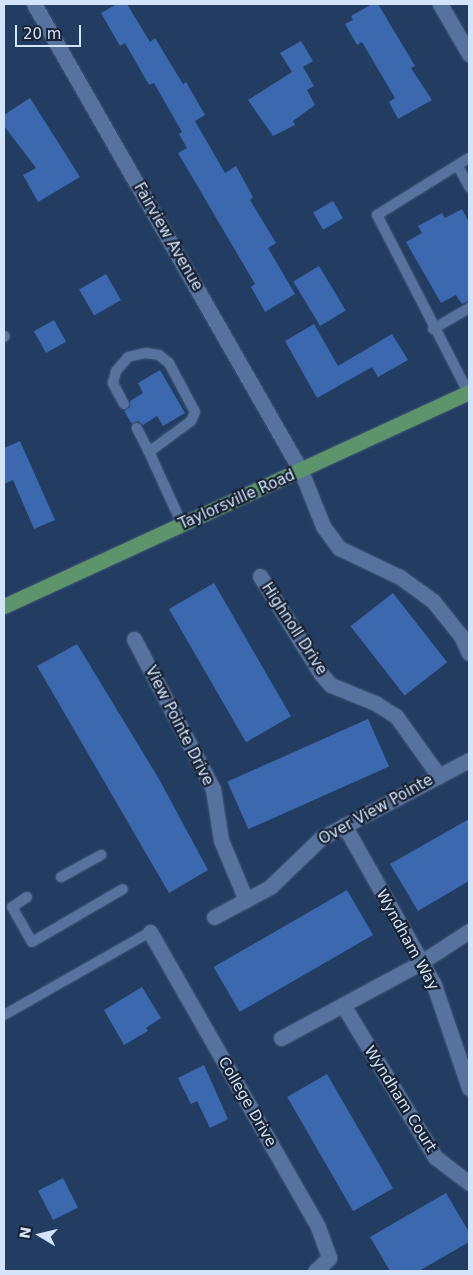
<!DOCTYPE html>
<html>
<head>
<meta charset="utf-8">
<style>
	body { margin:0 }
	#map { position:relative; width:473px; height:1275px; overflow:hidden; background:#233c62; font-family:"DejaVu Sans",sans-serif }
	div>[style] { position:absolute }
	[style*='--x'] { left:calc(var(--x)*1px); top:calc(var(--y)*1px); width:calc(var(--w)*1px); rotate:calc(var(--a)*1deg) }
	.building>* { inset:0; background:#3b68ae; transform-origin:0 0 }
	.roads { filter:drop-shadow(0 0 1px #425878) drop-shadow(0 0 1px #425878) }
	.lane>* { height:10px; margin:-5px; padding:0 5px; transform-origin:5px; border-radius:5px; background:#57729c }
	.street>* { height:15px; margin:-7.5px; padding:0 7.5px; transform-origin:7.5px; border-radius:7.5px; background:#57729c }
	.primary>* { height:15px; margin:-7.5px; padding:0 7.5px; transform-origin:7.5px; border-radius:7.5px; background:#5d946b }
	span { translate:-50% -50%; white-space:nowrap; text-align:center; line-height:1.15; -webkit-text-stroke:4.5px #182334; paint-order:stroke }
	.street-label { font-size:15px; color:#d3e3fa }
	.frame { position:absolute; inset:0; border:5px solid #d3e3fa; pointer-events:none }
	.north { position:absolute; left:15px; top:1210px; width:50px; height:50px; -webkit-text-stroke:4px #182334; paint-order:stroke; rotate:279deg; font-size:14px; font-weight:700; line-height:20px; text-align:center; color:#d3e3fa }
	.north::after { content:''; display:block; margin:auto; width:18px; height:22px; background:#d3e3fa; clip-path:polygon(50% 0,100% 100%,50% 72%,0 100%) }
	.scale { position:absolute; left:15px; top:25px; width:66px; height:22px; box-sizing:border-box; border:2px solid #d3e3fa; border-top:0; padding-left:6px; font-size:15px; line-height:18px; white-space:nowrap; color:#d3e3fa; -webkit-text-stroke:4px #182334; paint-order:stroke }
</style>
</head>
<body>
<div id="map">
	<div class="building">
		<i style="clip-path:polygon(117px 4px,127px 4px,150px 42px,155px 38px,183px 84px,186px 82px,205px 115px,195px 121px,225px 173px,236px 166px,253px 197px,250px 200px,276px 243px,268px 248px,295px 294px,265px 312px,251px 287px,255px 284px,178px 153px,187px 148px,179px 134px,182px 132px,154px 83px,149px 85px,125px 43px,120px 46px,101px 13px)"></i>
		<i style="clip-path:polygon(372px 4px,378px 4px,415px 66px,411px 68px,432px 100px,398px 119px,389px 102px,395px 98px,362px 42px,357px 45px,345px 24px,353px 20px,351px 16px)"></i>
		<i style="clip-path:polygon(301px 41px,313px 61px,303px 67px,314px 86px,307px 90px,315px 105px,293px 121px,295px 125px,273px 136px,248px 100px,292px 72px,280px 53px)"></i>
		<i style="clip-path:polygon(30px 98px,80px 177px,38px 202px,23px 175px,36px 168px,4px 126px,4px 115px)"></i>
		<i style="left:333px;top:201px;width:20px;height:23px;rotate:60deg"></i>
		<i style="clip-path:polygon(462px 209px,469px 222px,469px 301px,462px 304px,456px 295px,441px 303px,406px 242px,422px 233px,418px 226px,442px 213px,445px 218px)"></i>
		<i style="left:319px;top:266px;width:52px;height:30px;rotate:59deg"></i>
		<i style="left:106px;top:274px;width:30px;height:31px;rotate:60deg"></i>
		<i style="left:54px;top:320px;width:25px;height:23px;rotate:61deg"></i>
		<i style="clip-path:polygon(314px 324px,338px 366px,392px 334px,408px 360px,378px 377px,372px 367px,317px 398px,285px 341px)"></i>
		<i style="clip-path:polygon(160px 370px,185px 413px,163px 426px,157px 416px,143px 425px,138px 421px,132px 424px,124px 411px,130px 407px,130px 401px,143px 393px,138px 383px)"></i>
		<i style="clip-path:polygon(20px 441px,55px 520px,34px 529px,13px 480px,4px 484px,4px 448px)"></i>
		<i style="left:214px;top:583px;width:154px;height:52px;rotate:60deg"></i>
		<i style="left:393px;top:593px;width:88px;height:54px;rotate:52deg"></i>
		<i style="clip-path:polygon(77px 644px,159px 779px,208px 870px,169px 893px,37px 666px)"></i>
		<i style="left:368px;top:719px;width:52px;height:154px;rotate:66deg"></i>
		<i style="clip-path:polygon(469px 819px,469px 881px,418px 911px,390px 864px)"></i>
		<i style="left:347px;top:890px;width:52px;height:154px;rotate:60deg"></i>
		<i style="clip-path:polygon(142px 987px,161px 1018px,146px 1028px,148px 1031px,124px 1045px,104px 1010px)"></i>
		<i style="clip-path:polygon(204px 1065px,228px 1119px,210px 1128px,197px 1101px,191px 1104px,178px 1078px)"></i>
		<i style="left:327px;top:1074px;width:132px;height:46px;rotate:60deg"></i>
		<i style="left:63px;top:1178px;width:33px;height:28px;rotate:63deg"></i>
		<i style="clip-path:polygon(446px 1193px,469px 1232px,469px 1242px,419px 1271px,390px 1271px,370px 1237px)"></i>
	</div>
	<div class="roads">
		<div class="lane">
			<i style="--x:458;--y:166;--w:24;--a:62"></i>
			<i style="--x:433;--y:329;--w:42;--a:-30.3"></i>
			<i style="--x:4;--y:337;--w:1;--a:-45"></i>
			<i style="--x:468;--y:392;--w:199;--a:-117.2"></i>
			<i style="--x:377;--y:215;--w:108;--a:-31.8"></i>
			<i style="--x:124;--y:404;--w:24;--a:-118"></i>
			<i style="--x:113;--y:383;--w:12;--a:-76"></i>
			<i style="--x:116;--y:371;--w:18;--a:-49"></i>
			<i style="--x:128;--y:357;--w:18;--a:-13"></i>
			<i style="--x:146;--y:353;--w:13;--a:9"></i>
			<i style="--x:159;--y:355;--w:13;--a:39"></i>
			<i style="--x:169;--y:363;--w:55;--a:62"></i>
			<i style="--x:195;--y:412;--w:10;--a:114"></i>
			<i style="--x:191;--y:421;--w:52;--a:143.6"></i>
			<i style="--x:149;--y:452;--w:27;--a:-117"></i>
			<i style="--x:149;--y:452;--w:79;--a:65.4"></i>
			<i style="--x:61;--y:877;--w:46;--a:-28.8"></i>
			<i style="--x:27;--y:897;--w:18;--a:146"></i>
			<i style="--x:12;--y:907;--w:40;--a:60.3"></i>
			<i style="--x:32;--y:942;--w:105;--a:-30.2"></i>
			<i style="--x:4;--y:1015;--w:168;--a:-29.6"></i>
		</div>
		<div class="street">
			<i style="--x:34;--y:4;--w:538;--a:60.24"></i>
			<i style="--x:301;--y:471;--w:59;--a:68.2"></i>
			<i style="--x:323;--y:526;--w:27;--a:54"></i>
			<i style="--x:339;--y:548;--w:68;--a:25.4"></i>
			<i style="--x:400;--y:577;--w:41;--a:36"></i>
			<i style="--x:433;--y:601;--w:45;--a:51.3"></i>
			<i style="--x:461;--y:636;--w:19;--a:65"></i>
			<i style="--x:440;--y:4;--w:58;--a:59.9"></i>
			<i style="--x:260;--y:576;--w:115;--a:58.1"></i>
			<i style="--x:321;--y:674;--w:15;--a:48"></i>
			<i style="--x:331;--y:685;--w:48;--a:22.2"></i>
			<i style="--x:375;--y:703;--w:25;--a:32"></i>
			<i style="--x:396;--y:716;--w:74;--a:54.4"></i>
			<i style="--x:134;--y:639;--w:170;--a:62.2"></i>
			<i style="--x:213;--y:789;--w:52;--a:81.1"></i>
			<i style="--x:221;--y:840;--w:65;--a:67.4"></i>
			<i style="--x:344;--y:825;--w:184;--a:60.6"></i>
			<i style="--x:434;--y:985;--w:109;--a:71.2"></i>
			<i style="--x:214;--y:917;--w:64;--a:-28.2"></i>
			<i style="--x:270;--y:887;--w:71;--a:-43.9"></i>
			<i style="--x:321;--y:838;--w:167;--a:-27.8"></i>
			<i style="--x:150;--y:932;--w:339;--a:60.3"></i>
			<i style="--x:318;--y:1227;--w:33;--a:70"></i>
			<i style="--x:329;--y:1258;--w:19;--a:137"></i>
			<i style="--x:343;--y:1005;--w:178;--a:58.8"></i>
			<i style="--x:435;--y:1157;--w:43;--a:37.4"></i>
			<i style="--x:281;--y:1038;--w:158;--a:-28.3"></i>
			<i style="--x:420;--y:963;--w:59;--a:-33.1"></i>
		</div>
		<div class="primary">
			<i style="--x:4;--y:606;--w:512;--a:-24.71"></i>
		</div>
	</div>
	<div class="street-label">
		<span style="left:168px;top:237px;rotate:60deg">Fairview Avenue</span>
		<span style="left:237px;top:500px;rotate:-24deg">Taylorsville Road</span>
		<span style="left:294px;top:629px;rotate:57deg">Highnoll Drive</span>
		<span style="left:179px;top:726px;rotate:63deg">View Pointe Drive</span>
		<span style="left:376px;top:810px;rotate:-29deg">Over View Pointe</span>
		<span style="left:407px;top:940px;rotate:61deg">Wyndham Way</span>
		<span style="left:400px;top:1099px;rotate:58deg">Wyndham Court</span>
		<span style="left:247px;top:1102px;rotate:60deg">College Drive</span>
	</div>
	<div class="frame"></div>
	<div class="north">N</div>
	<div class="scale">20 m</div>
</div>
</body>
</html>
